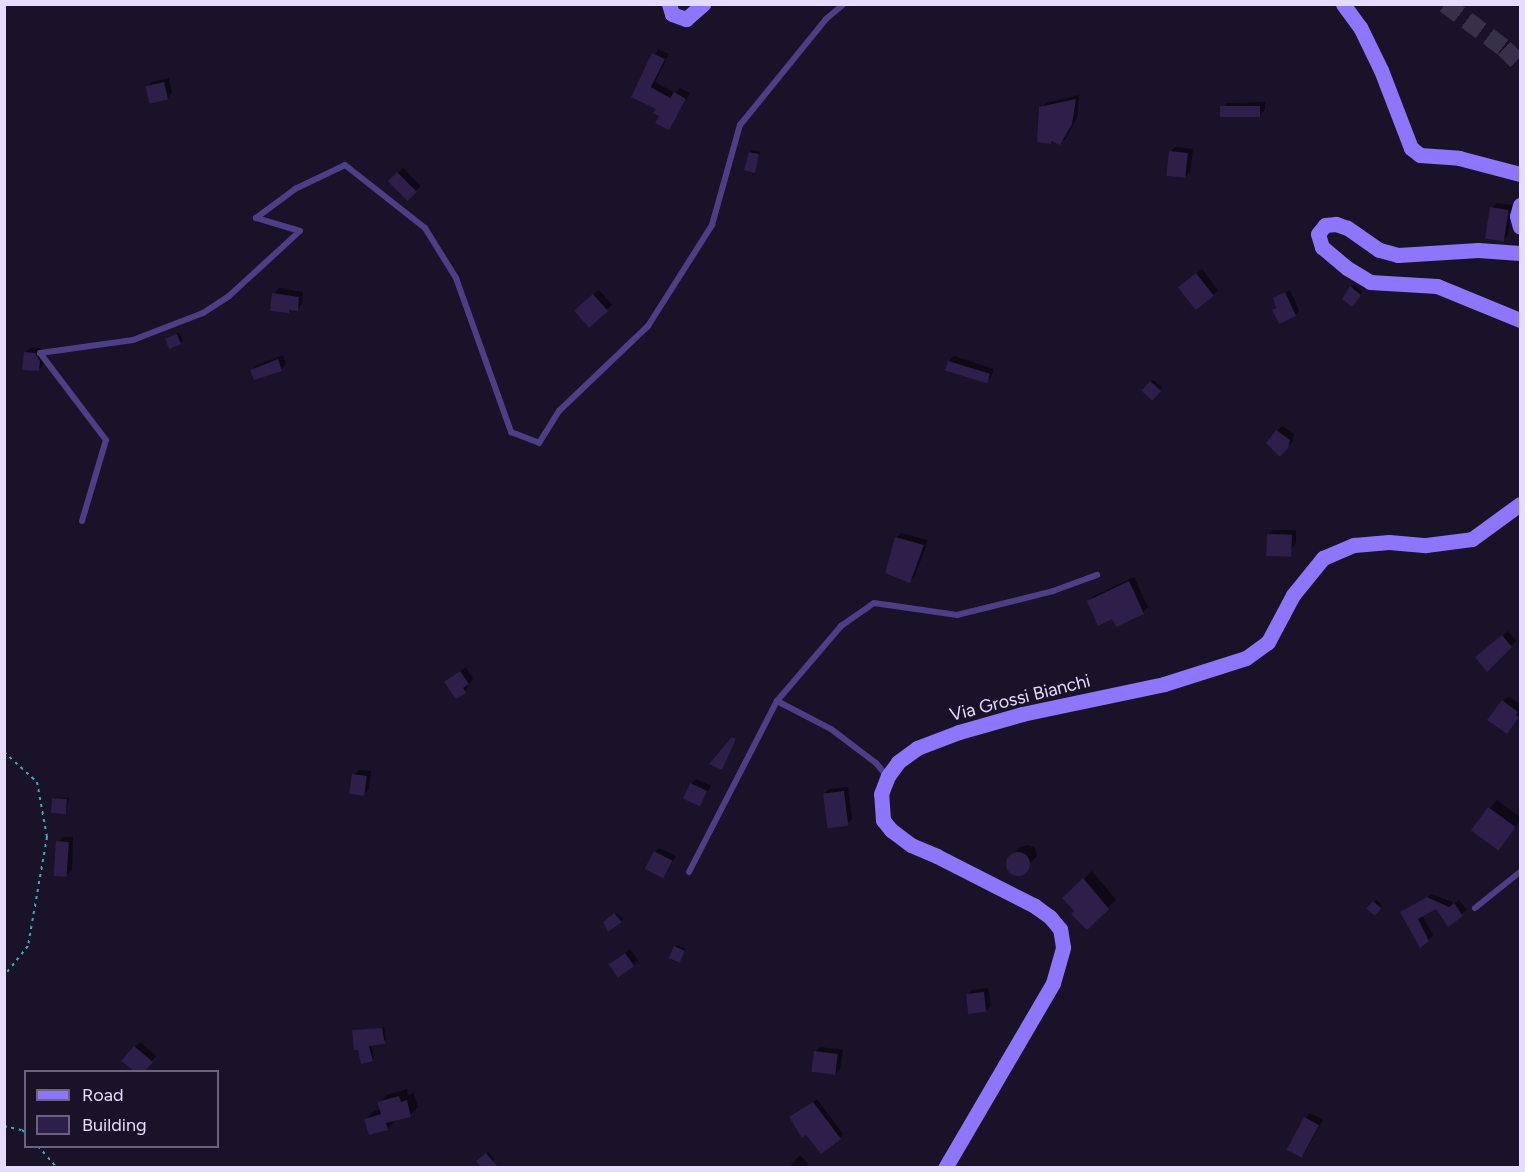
<!DOCTYPE html>
<html>
<head>
<meta charset="utf-8">
<style>
	body { margin:0 }
	#map { position:relative; width:1525px; height:1172px; overflow:hidden; background:#191229; font-family:Figtree,sans-serif }
	div>[style] { position:absolute }
	[style*='--x'] { left:calc(var(--x)*1px); top:calc(var(--y)*1px); width:calc(var(--w)*1px); rotate:calc(var(--a)*1deg) }
	.shadow>* { inset:0; background:#0007; transform-origin:0 0 }
	.building>* { inset:0; background:#2d1e4a; transform-origin:0 0 }
	.round { border-radius:50% }
	.highway-tunnel>* { height:18px; margin-top:-9px; transform-origin:0; background:repeating-linear-gradient(90deg,#373049 0 18px,transparent 0 27px) }
	.path>* { height:2px; margin-top:-1px; transform-origin:0; background:repeating-linear-gradient(90deg,#35acb8 0 3px,transparent 0 7.5px) }
	.lane>* { height:6px; margin:-3px; padding:0 3px; transform-origin:3px; border-radius:3px; background:#4c3f86 }
	.secondary>* { height:15px; margin:-7.5px; padding:0 7.5px; transform-origin:7.5px; border-radius:7.5px; background:#8d76fa }
	span { translate:-50% -50%; white-space:nowrap; text-align:center; line-height:1.15; -webkit-text-stroke:4.5px #191229; paint-order:stroke }
	.street-label { font-size:18px; color:#e4dbfe }
	.frame { position:absolute; inset:0; border:6px solid #e4dbfe; pointer-events:none }
	.legend { position:absolute; left:24px; top:1070px; width:195px; height:78px; box-sizing:border-box; background:#191229; border:2px solid #6a627e; margin:0; padding:8px 10px; list-style:none; font-size:18px; color:#e4dbfe }
	.legend li { display:flex; align-items:center; gap:12px; height:30px }
	.legend b { width:30px; border:2px solid #6a627e }
</style>
</head>
<body>
<div id="map">
	<div class="shadow">
		<i style="clip-path:polygon(658px 49px,669px 54px,655px 82px,675px 93px,680px 88px,690px 93px,669px 128px,658px 109px,633px 96px)"></i>
		<i style="clip-path:polygon(169px 78px,172px 93px,167px 99px,147px 87px,152px 82px)"></i>
		<i style="clip-path:polygon(1079px 95px,1077px 118px,1065px 139px,1060px 143px,1052px 140px,1050px 142px,1041px 108px,1046px 103px)"></i>
		<i style="clip-path:polygon(1265px 102px,1265px 110px,1260px 115px,1222px 108px,1227px 103px)"></i>
		<i style="clip-path:polygon(1175px 147px,1193px 149px,1190px 172px,1185px 177px,1170px 152px)"></i>
		<i style="clip-path:polygon(752px 150px,760px 152px,755px 171px,750px 152px)"></i>
		<i style="left:403px;top:168px;width:25px;height:18px;rotate:45deg"></i>
		<i style="clip-path:polygon(1497px 203px,1513px 205px,1508px 235px,1503px 240px,1492px 208px)"></i>
		<i style="clip-path:polygon(1202px 269px,1218px 290px,1213px 295px,1184px 283px)"></i>
		<i style="clip-path:polygon(1354px 285px,1362px 292px,1354px 303px,1344px 299px)"></i>
		<i style="clip-path:polygon(279px 288px,303px 292px,302px 304px,297px 309px,291px 309px,288px 312px,274px 293px)"></i>
		<i style="left:599px;top:290px;width:20px;height:31px;rotate:49deg"></i>
		<i style="clip-path:polygon(1290px 290px,1299px 311px,1295px 315px,1278px 307px,1274px 299px)"></i>
		<i style="clip-path:polygon(179px 333px,183px 341px,180px 343px,166px 340px)"></i>
		<i style="clip-path:polygon(30px 348px,40px 348px,44px 356px,43px 365px,38px 370px,25px 353px)"></i>
		<i style="clip-path:polygon(283px 355px,286px 364px,281px 369px,252px 370px,257px 365px)"></i>
		<i style="clip-path:polygon(954px 356px,994px 369px,991px 377px,986px 382px,949px 361px)"></i>
		<i style="left:1153px;top:380px;width:12px;height:15px;rotate:42deg"></i>
		<i style="clip-path:polygon(1282px 426px,1294px 434px,1293px 441px,1280px 455px,1277px 431px)"></i>
		<i style="clip-path:polygon(1273px 530px,1296px 530px,1296px 542px,1288px 555px,1268px 535px)"></i>
		<i style="clip-path:polygon(901px 533px,928px 540px,915px 576px,910px 581px,896px 538px)"></i>
		<i style="clip-path:polygon(1134px 577px,1148px 607px,1143px 612px,1113px 617px,1089px 601px,1094px 596px)"></i>
		<i style="clip-path:polygon(1508px 631px,1516px 641px,1487px 670px,1482px 652px)"></i>
		<i style="clip-path:polygon(466px 667px,473px 678px,465px 691px,446px 682px)"></i>
		<i style="clip-path:polygon(1508px 696px,1520px 704px,1520px 714px,1511px 727px,1503px 701px)"></i>
		<i style="clip-path:polygon(359px 770px,371px 771px,369px 789px,364px 794px,354px 775px)"></i>
		<i style="clip-path:polygon(696px 779px,711px 786px,700px 805px,691px 784px)"></i>
		<i style="clip-path:polygon(848px 787px,852px 819px,847px 824px,824px 794px,829px 789px)"></i>
		<i style="clip-path:polygon(55px 797px,69px 798px,66px 812px,53px 799px)"></i>
		<i style="clip-path:polygon(1497px 800px,1520px 817px,1520px 821px,1498px 849px,1472px 830px)"></i>
		<i style="clip-path:polygon(63px 837px,73px 837px,72px 870px,67px 875px,58px 842px)"></i>
		<i style="clip-path:polygon(1028px 845px,1035px 848px,1037px 856px,1024px 871px,1016px 874px,1010px 870px,1008px 862px,1020px 847px)"></i>
		<i style="clip-path:polygon(659px 848px,676px 856px,664px 877px,655px 852px)"></i>
		<i style="clip-path:polygon(1092px 871px,1116px 900px,1087px 928px,1064px 898px)"></i>
		<i style="clip-path:polygon(1432px 894px,1455px 903px,1459px 900px,1467px 910px,1449px 925px,1436px 907px,1422px 915px,1433px 935px,1428px 940px,1402px 912px)"></i>
		<i style="left:1376px;top:900px;width:8px;height:11px;rotate:40deg"></i>
		<i style="clip-path:polygon(616px 913px,623px 919px,621px 921px,607px 920px)"></i>
		<i style="clip-path:polygon(677px 945px,686px 949px,679px 962px,675px 947px)"></i>
		<i style="clip-path:polygon(630px 949px,638px 960px,633px 965px,610px 964px)"></i>
		<i style="clip-path:polygon(988px 988px,991px 1006px,986px 1011px,967px 995px,972px 990px)"></i>
		<i style="clip-path:polygon(384px 1027px,386px 1040px,371px 1044px,374px 1058px,372px 1060px,354px 1031px)"></i>
		<i style="clip-path:polygon(140px 1042px,156px 1056px,143px 1072px,136px 1072px,123px 1061px)"></i>
		<i style="clip-path:polygon(820px 1047px,843px 1050px,840px 1069px,835px 1074px,815px 1052px)"></i>
		<i style="clip-path:polygon(407px 1089px,408px 1095px,414px 1093px,418px 1107px,410px 1115px,395px 1121px,387px 1129px,366px 1119px,374px 1111px,381px 1109px,379px 1103px,387px 1095px)"></i>
		<i style="clip-path:polygon(817px 1099px,843px 1134px,840px 1138px,791px 1117px)"></i>
		<i style="clip-path:polygon(1310px 1113px,1323px 1120px,1303px 1156px,1305px 1118px)"></i>
		<i style="clip-path:polygon(488px 1152px,495px 1160px,483px 1168px,478px 1161px)"></i>
		<i style="clip-path:polygon(800px 1155px,808px 1164px,805px 1168px,789px 1168px)"></i>
	</div>
	<div class="building">
		<i style="clip-path:polygon(652px 53px,665px 59px,651px 87px,670px 98px,674px 92px,686px 99px,669px 130px,655px 123px,659px 116px,653px 113px,656px 109px,631px 97px)"></i>
		<i style="left:164px;top:82px;width:18px;height:19px;rotate:77deg"></i>
		<i style="clip-path:polygon(1076px 99px,1072px 124px,1060px 145px,1051px 141px,1051px 144px,1037px 142px,1039px 107px)"></i>
		<i style="left:1260px;top:106px;width:11px;height:40px;rotate:90deg"></i>
		<i style="left:1169px;top:151px;width:19px;height:25px;rotate:6deg"></i>
		<i style="clip-path:polygon(749px 152px,759px 154px,755px 173px,744px 170px)"></i>
		<i style="left:397px;top:172px;width:28px;height:13px;rotate:45deg"></i>
		<i style="left:1490px;top:207px;width:19px;height:32px;rotate:9deg"></i>
		<i style="left:1196px;top:273px;width:29px;height:23px;rotate:52deg"></i>
		<i style="clip-path:polygon(1350px 286px,1361px 295px,1352px 307px,1342px 299px)"></i>
		<i style="clip-path:polygon(1285px 292px,1296px 316px,1279px 324px,1272px 310px,1276px 308px,1273px 298px)"></i>
		<i style="clip-path:polygon(272px 293px,299px 297px,298px 311px,289px 310px,289px 313px,270px 311px)"></i>
		<i style="left:593px;top:294px;width:23px;height:25px;rotate:49deg"></i>
		<i style="left:177px;top:334px;width:11px;height:13px;rotate:68deg"></i>
		<i style="clip-path:polygon(24px 352px,35px 353px,40px 361px,39px 371px,22px 370px)"></i>
		<i style="clip-path:polygon(278px 359px,282px 371px,254px 380px,250px 370px)"></i>
		<i style="left:948px;top:361px;width:44px;height:10px;rotate:17deg"></i>
		<i style="left:1150px;top:381px;width:15px;height:13px;rotate:42deg"></i>
		<i style="clip-path:polygon(1276px 430px,1290px 440px,1288px 448px,1280px 457px,1266px 443px)"></i>
		<i style="left:1267px;top:534px;width:25px;height:22px;rotate:2deg"></i>
		<i style="clip-path:polygon(895px 537px,924px 545px,910px 583px,885px 573px)"></i>
		<i style="clip-path:polygon(1129px 581px,1144px 614px,1116px 627px,1112px 619px,1098px 626px,1087px 601px)"></i>
		<i style="clip-path:polygon(1502px 635px,1512px 647px,1487px 672px,1475px 657px)"></i>
		<i style="clip-path:polygon(460px 671px,469px 684px,463px 688px,466px 693px,456px 699px,444px 682px)"></i>
		<i style="clip-path:polygon(1502px 700px,1518px 712px,1516px 715px,1519px 717px,1507px 734px,1487px 720px)"></i>
		<i style="clip-path:polygon(732px 737px,736px 739px,722px 770px,709px 764px)"></i>
		<i style="left:352px;top:774px;width:15px;height:20px;rotate:8deg"></i>
		<i style="left:690px;top:783px;width:19px;height:17px;rotate:25deg"></i>
		<i style="left:844px;top:791px;width:35px;height:21px;rotate:83deg"></i>
		<i style="left:52px;top:798px;width:15px;height:15px;rotate:4deg"></i>
		<i style="left:1488px;top:807px;width:34px;height:29px;rotate:36deg"></i>
		<i style="left:56px;top:841px;width:13px;height:35px;rotate:4deg"></i>
		<i style="left:654px;top:851px;width:21px;height:20px;rotate:28deg"></i>
		<i class="round" style="left:1006px;top:852px;width:24px;height:24px"></i>
		<i style="clip-path:polygon(1083px 878px,1109px 909px,1087px 930px,1071px 914px,1074px 911px,1062px 898px)"></i>
		<i style="clip-path:polygon(1427px 897px,1449px 907px,1454px 903px,1463px 916px,1448px 927px,1436px 909px,1418px 919px,1429px 941px,1420px 948px,1400px 912px)"></i>
		<i style="left:1373px;top:901px;width:11px;height:10px;rotate:41deg"></i>
		<i style="clip-path:polygon(614px 913px,622px 922px,608px 932px,603px 922px)"></i>
		<i style="left:674px;top:946px;width:12px;height:13px;rotate:24deg"></i>
		<i style="left:625px;top:953px;width:16px;height:20px;rotate:55deg"></i>
		<i style="left:984px;top:992px;width:20px;height:18px;rotate:84deg"></i>
		<i style="clip-path:polygon(382px 1028px,385px 1044px,369px 1046px,373px 1061px,361px 1064px,358px 1050px,354px 1050px,352px 1030px)"></i>
		<i style="clip-path:polygon(134px 1046px,153px 1062px,145px 1071px,134px 1071px,121px 1061px)"></i>
		<i style="left:814px;top:1051px;width:24px;height:21px;rotate:7deg"></i>
		<i style="clip-path:polygon(399px 1096px,401px 1102px,407px 1100px,411px 1117px,386px 1123px,388px 1130px,369px 1135px,364px 1119px,381px 1114px,377px 1102px)"></i>
		<i style="clip-path:polygon(813px 1102px,841px 1139px,821px 1154px,806px 1135px,802px 1138px,789px 1117px)"></i>
		<i style="left:1304px;top:1117px;width:17px;height:37px;rotate:28deg"></i>
		<i style="clip-path:polygon(486px 1153px,498px 1167px,481px 1167px,476px 1161px)"></i>
	</div>
	<div class="highway-tunnel">
		<i style="--x:1445;--y:4;--w:74;--a:36.7"></i>
		<i style="--x:1504;--y:48;--w:23;--a:45"></i>
	</div>
	<div class="path">
		<i style="--x:4;--y:752;--w:45;--a:42.3"></i>
		<i style="--x:37;--y:782;--w:56;--a:79.7"></i>
		<i style="--x:47;--y:837;--w:111;--a:99.9"></i>
		<i style="--x:28;--y:946;--w:38;--a:129"></i>
		<i style="--x:4;--y:1126;--w:18;--a:13"></i>
		<i style="--x:22;--y:1130;--w:5;--a:37"></i>
		<i style="--x:38;--y:1146;--w:29;--a:49"></i>
	</div>
	<div class="lane">
		<i style="--x:82;--y:521;--w:84;--a:-73.5"></i>
		<i style="--x:106;--y:440;--w:109;--a:-127.2"></i>
		<i style="--x:40;--y:353;--w:94;--a:-8"></i>
		<i style="--x:133;--y:340;--w:75;--a:-21.1"></i>
		<i style="--x:203;--y:313;--w:31;--a:-33"></i>
		<i style="--x:229;--y:296;--w:96;--a:-42.5"></i>
		<i style="--x:300;--y:231;--w:46;--a:-163.5"></i>
		<i style="--x:256;--y:218;--w:49;--a:-36.6"></i>
		<i style="--x:295;--y:189;--w:55;--a:-25.6"></i>
		<i style="--x:345;--y:165;--w:102;--a:38.2"></i>
		<i style="--x:425;--y:228;--w:59;--a:58.2"></i>
		<i style="--x:456;--y:278;--w:164;--a:70.3"></i>
		<i style="--x:511;--y:432;--w:30;--a:21"></i>
		<i style="--x:539;--y:443;--w:39;--a:-58"></i>
		<i style="--x:560;--y:410;--w:122;--a:-43.7"></i>
		<i style="--x:648;--y:326;--w:120;--a:-57.6"></i>
		<i style="--x:712;--y:225;--w:104;--a:-74.4"></i>
		<i style="--x:740;--y:125;--w:136;--a:-50.9"></i>
		<i style="--x:826;--y:19;--w:23;--a:-40"></i>
		<i style="--x:777;--y:701;--w:99;--a:-49.5"></i>
		<i style="--x:841;--y:626;--w:40;--a:-34.9"></i>
		<i style="--x:874;--y:603;--w:84;--a:8.2"></i>
		<i style="--x:957;--y:615;--w:99;--a:-14"></i>
		<i style="--x:1053;--y:591;--w:47;--a:-20"></i>
		<i style="--x:689;--y:872;--w:192;--a:-62.8"></i>
		<i style="--x:777;--y:701;--w:61;--a:27.4"></i>
		<i style="--x:831;--y:729;--w:56;--a:37.1"></i>
		<i style="--x:876;--y:763;--w:17;--a:50"></i>
		<i style="--x:1475;--y:908;--w:58;--a:-38.7"></i>
	</div>
	<div class="secondary">
		<i style="--x:669;--y:4;--w:10;--a:73"></i>
		<i style="--x:672;--y:14;--w:15;--a:20"></i>
		<i style="--x:686;--y:19;--w:23;--a:-41"></i>
		<i style="--x:1343;--y:4;--w:29;--a:54"></i>
		<i style="--x:1360;--y:27;--w:48;--a:64"></i>
		<i style="--x:1381;--y:70;--w:84;--a:69"></i>
		<i style="--x:1411;--y:148;--w:11;--a:38"></i>
		<i style="--x:1420;--y:155;--w:39;--a:4"></i>
		<i style="--x:1459;--y:158;--w:63;--a:14.7"></i>
		<i style="--x:1520;--y:205;--w:11;--a:105"></i>
		<i style="--x:1517;--y:216;--w:11;--a:75"></i>
		<i style="--x:1520;--y:253;--w:42;--a:-175.9"></i>
		<i style="--x:1478;--y:250;--w:80;--a:176.4"></i>
		<i style="--x:1398;--y:255;--w:20;--a:-165"></i>
		<i style="--x:1379;--y:250;--w:39;--a:-145"></i>
		<i style="--x:1347;--y:228;--w:12;--a:-160"></i>
		<i style="--x:1336;--y:224;--w:11;--a:175"></i>
		<i style="--x:1325;--y:225;--w:11;--a:128"></i>
		<i style="--x:1318;--y:234;--w:14;--a:73"></i>
		<i style="--x:1322;--y:247;--w:33;--a:40"></i>
		<i style="--x:1347;--y:268;--w:27;--a:31"></i>
		<i style="--x:1370;--y:282;--w:67;--a:3.4"></i>
		<i style="--x:1437;--y:286;--w:90;--a:22.3"></i>
		<i style="--x:945;--y:1168;--w:214;--a:-59.7"></i>
		<i style="--x:1053;--y:983;--w:37;--a:-74"></i>
		<i style="--x:1063;--y:947;--w:18;--a:-99"></i>
		<i style="--x:1060;--y:929;--w:16;--a:-130"></i>
		<i style="--x:1050;--y:917;--w:19;--a:-144"></i>
		<i style="--x:1035;--y:906;--w:110;--a:-153"></i>
		<i style="--x:937;--y:856;--w:28;--a:-157"></i>
		<i style="--x:911;--y:845;--w:25;--a:-143"></i>
		<i style="--x:891;--y:830;--w:13;--a:-129"></i>
		<i style="--x:883;--y:820;--w:26;--a:-94"></i>
		<i style="--x:881;--y:794;--w:19;--a:-69"></i>
		<i style="--x:888;--y:776;--w:17;--a:-54"></i>
		<i style="--x:898;--y:762;--w:24;--a:-36"></i>
		<i style="--x:917;--y:748;--w:45;--a:-20.9"></i>
		<i style="--x:959;--y:732;--w:66;--a:-15.9"></i>
		<i style="--x:1022;--y:714;--w:145;--a:-11.9"></i>
		<i style="--x:1164;--y:684;--w:86;--a:-17.6"></i>
		<i style="--x:1246;--y:658;--w:27;--a:-36"></i>
		<i style="--x:1268;--y:642;--w:53;--a:-62"></i>
		<i style="--x:1293;--y:595;--w:48;--a:-51"></i>
		<i style="--x:1323;--y:558;--w:34;--a:-23"></i>
		<i style="--x:1354;--y:545;--w:35;--a:-5"></i>
		<i style="--x:1389;--y:542;--w:37;--a:5"></i>
		<i style="--x:1426;--y:545;--w:46;--a:-7.4"></i>
		<i style="--x:1472;--y:539;--w:59;--a:-36.1"></i>
	</div>
	<div class="street-label">
		<span style="left:1020px;top:698px;rotate:-14deg">Via Grossi Bianchi</span>
	</div>
	<div class="frame"></div>
	<ul class="legend">
	<li><b style="height:8px;background:#8d76fa"></b>Road</li>
	<li><b style="height:16px;background:#2d1e4a"></b>Building</li>
	</ul>
</div>
</body>
</html>
